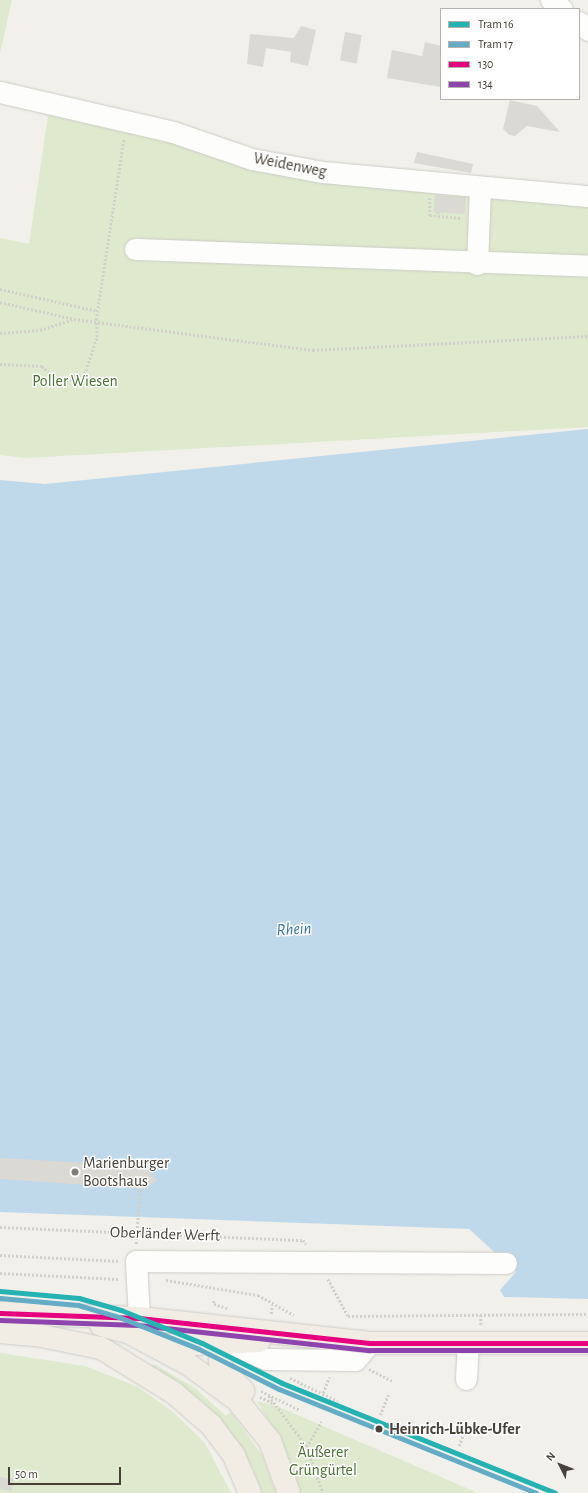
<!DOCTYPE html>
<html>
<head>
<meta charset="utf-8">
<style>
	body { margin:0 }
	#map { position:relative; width:588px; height:1493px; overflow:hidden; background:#f1f0eb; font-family:"Alegreya Sans",sans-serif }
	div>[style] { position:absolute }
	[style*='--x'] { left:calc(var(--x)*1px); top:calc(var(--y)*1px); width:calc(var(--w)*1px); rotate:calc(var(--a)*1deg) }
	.green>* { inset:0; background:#dee9cd }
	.water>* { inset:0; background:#bfd9eb }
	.building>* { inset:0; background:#dad9d4; transform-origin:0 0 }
	.path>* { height:2.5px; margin-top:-1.25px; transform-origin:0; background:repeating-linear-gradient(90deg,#d1d0cb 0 2px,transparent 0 4px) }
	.roads { filter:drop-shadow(0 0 1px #cdccc7) drop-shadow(0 0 1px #cdccc7) }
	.minor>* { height:21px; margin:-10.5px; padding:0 10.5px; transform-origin:10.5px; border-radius:10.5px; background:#fdfdfc }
	.major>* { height:22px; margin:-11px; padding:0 11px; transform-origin:11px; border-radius:11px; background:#f1ede5 }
	.bus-1>* { height:5px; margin:-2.5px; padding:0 2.5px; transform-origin:2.5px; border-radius:2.5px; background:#e5007d }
	.bus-2>* { height:5px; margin:-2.5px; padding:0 2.5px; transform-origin:2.5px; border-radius:2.5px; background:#8e44ad }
	.tram-1>* { height:5px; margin:-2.5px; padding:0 2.5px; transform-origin:2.5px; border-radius:2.5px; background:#25b2b3 }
	.tram-2>* { height:5px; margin:-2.5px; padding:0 2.5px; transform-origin:2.5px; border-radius:2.5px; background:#64acc6 }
	.dots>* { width:11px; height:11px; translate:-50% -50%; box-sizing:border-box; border:2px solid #fff; border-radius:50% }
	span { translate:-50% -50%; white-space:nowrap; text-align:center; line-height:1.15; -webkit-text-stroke:3px #fff; paint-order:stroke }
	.street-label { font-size:16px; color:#474138 }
	.park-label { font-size:16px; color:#48742f }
	.poi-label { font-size:16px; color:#474138 }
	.left { translate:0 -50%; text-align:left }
	.stop-label { font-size:16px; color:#474138; font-weight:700 }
	.water-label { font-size:17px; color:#3978ab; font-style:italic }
	.legend { position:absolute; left:440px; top:8px; width:140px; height:92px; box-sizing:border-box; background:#fff; border:1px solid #b5b3af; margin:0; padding:5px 7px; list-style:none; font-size:12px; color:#474138 }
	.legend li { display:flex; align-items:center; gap:8px; height:20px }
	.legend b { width:20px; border:1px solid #b5b3af }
	.north { position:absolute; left:540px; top:1445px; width:40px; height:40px; -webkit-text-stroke:3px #fff; paint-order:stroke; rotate:312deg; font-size:11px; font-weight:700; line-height:16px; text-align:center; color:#474138 }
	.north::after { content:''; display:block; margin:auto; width:14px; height:18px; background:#474138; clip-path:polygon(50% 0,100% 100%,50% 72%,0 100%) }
	.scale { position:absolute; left:8px; top:1467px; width:113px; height:18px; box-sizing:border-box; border:2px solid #474138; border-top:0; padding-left:5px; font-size:12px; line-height:14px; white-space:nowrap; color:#474138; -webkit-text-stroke:3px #fff; paint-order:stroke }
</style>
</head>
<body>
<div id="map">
	<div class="green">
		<i style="clip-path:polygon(0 0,12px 0,0 53px)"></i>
		<i style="clip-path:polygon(49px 109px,210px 150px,588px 202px,588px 427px,25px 458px,0 455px,0 238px,29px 244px)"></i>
		<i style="clip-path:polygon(0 1353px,85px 1366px,138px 1387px,172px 1411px,205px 1443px,231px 1493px,0 1493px)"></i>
		<i style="clip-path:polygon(154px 1364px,195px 1388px,226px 1416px,231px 1412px,262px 1455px,276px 1493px,262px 1493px,253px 1468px,221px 1421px,195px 1397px,150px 1366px)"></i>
		<i style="clip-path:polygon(257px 1401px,279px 1407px,478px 1493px,298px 1493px,280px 1441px)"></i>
	</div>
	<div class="water">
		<i style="clip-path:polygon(588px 429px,588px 1299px,504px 1297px,500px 1290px,516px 1272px,469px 1229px,0 1212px,0 480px,45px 484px)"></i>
	</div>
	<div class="building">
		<i style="clip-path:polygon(301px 26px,316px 30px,308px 66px,290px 62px,291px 52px,266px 48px,263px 67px,247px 64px,250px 34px,294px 38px)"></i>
		<i style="left:345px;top:32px;width:17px;height:29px;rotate:10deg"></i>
		<i style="clip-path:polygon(425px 42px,441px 46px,441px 87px,387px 78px,392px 50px,422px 56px)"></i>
		<i style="clip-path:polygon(510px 100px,537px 106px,560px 132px,527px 126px,515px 136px,509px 135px,503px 129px)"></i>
		<i style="clip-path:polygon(417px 152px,473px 164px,471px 173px,414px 163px)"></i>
		<i style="left:435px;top:195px;width:31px;height:17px;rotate:4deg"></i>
		<i style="clip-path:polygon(0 1158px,144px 1166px,157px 1180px,145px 1189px,0 1179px)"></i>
		<i style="clip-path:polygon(0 1477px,13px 1479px,12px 1491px,0 1489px)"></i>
	</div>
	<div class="path">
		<i style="--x:430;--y:198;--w:18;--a:90"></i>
		<i style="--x:430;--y:216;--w:8;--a:0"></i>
		<i style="--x:438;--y:212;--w:4;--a:90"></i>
		<i style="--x:438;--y:216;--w:24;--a:5"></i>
		<i style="--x:0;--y:289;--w:100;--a:12.7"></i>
		<i style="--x:0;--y:302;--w:76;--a:12.9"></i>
		<i style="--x:74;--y:319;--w:241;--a:7.4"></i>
		<i style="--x:313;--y:350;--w:275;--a:-2.9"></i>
		<i style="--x:0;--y:333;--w:40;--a:-4.3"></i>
		<i style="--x:40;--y:330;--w:36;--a:-18"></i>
		<i style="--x:0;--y:364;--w:42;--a:2.7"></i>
		<i style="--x:42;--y:366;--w:23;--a:45"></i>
		<i style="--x:58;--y:382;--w:25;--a:-9"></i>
		<i style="--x:83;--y:378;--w:43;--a:-71.1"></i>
		<i style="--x:97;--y:337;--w:17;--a:-93"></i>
		<i style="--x:96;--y:320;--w:184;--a:-81.3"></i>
		<i style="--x:0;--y:1227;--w:303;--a:2.5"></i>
		<i style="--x:303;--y:1240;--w:5;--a:53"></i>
		<i style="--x:136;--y:1244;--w:56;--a:-85.9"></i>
		<i style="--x:0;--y:1255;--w:119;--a:2.9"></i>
		<i style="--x:0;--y:1273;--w:119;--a:2.9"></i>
		<i style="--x:328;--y:1279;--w:42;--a:61.6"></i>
		<i style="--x:348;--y:1316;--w:240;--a:-0.5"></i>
		<i style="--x:166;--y:1280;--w:93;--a:9.3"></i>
		<i style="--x:258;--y:1295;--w:41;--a:29.1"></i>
		<i style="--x:214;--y:1301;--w:3;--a:90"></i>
		<i style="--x:214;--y:1304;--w:14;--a:17"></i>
		<i style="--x:271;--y:1314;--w:9;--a:-84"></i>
		<i style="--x:481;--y:1315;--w:10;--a:90"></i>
		<i style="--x:369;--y:1369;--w:27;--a:27"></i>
		<i style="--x:290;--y:1378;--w:53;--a:25.6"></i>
		<i style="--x:261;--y:1391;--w:43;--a:26"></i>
		<i style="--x:323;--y:1393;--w:17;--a:-69"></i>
		<i style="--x:269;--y:1396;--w:64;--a:53.3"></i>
		<i style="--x:307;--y:1447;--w:49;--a:70.8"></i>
		<i style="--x:260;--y:1397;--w:14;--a:25"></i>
		<i style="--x:380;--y:1415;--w:22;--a:-68"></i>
		<i style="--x:459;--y:1446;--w:22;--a:-69"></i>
		<i style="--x:307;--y:1447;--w:29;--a:-61"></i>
	</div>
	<div class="roads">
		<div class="minor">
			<i style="--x:551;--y:0;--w:14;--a:39"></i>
			<i style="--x:579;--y:22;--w:12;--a:42"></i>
			<i style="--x:0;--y:92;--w:178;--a:13"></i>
			<i style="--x:173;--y:132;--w:83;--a:18.9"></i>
			<i style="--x:252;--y:159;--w:71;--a:10.5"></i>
			<i style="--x:322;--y:172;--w:267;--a:5.2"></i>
			<i style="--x:135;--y:249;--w:453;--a:2.1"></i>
			<i style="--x:477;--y:264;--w:76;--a:-87.7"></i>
			<i style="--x:139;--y:1318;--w:57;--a:-93"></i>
			<i style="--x:136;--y:1261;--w:370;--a:0.3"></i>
			<i style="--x:226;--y:1342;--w:43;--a:23"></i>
			<i style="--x:266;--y:1359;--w:89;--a:0.6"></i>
			<i style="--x:355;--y:1360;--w:23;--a:-49"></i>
			<i style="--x:466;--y:1379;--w:35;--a:-87"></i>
		</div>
		<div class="major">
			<i style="--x:0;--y:1313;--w:139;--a:2.1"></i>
			<i style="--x:139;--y:1318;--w:232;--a:6.2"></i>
			<i style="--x:370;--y:1343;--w:218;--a:0"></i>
			<i style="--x:101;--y:1325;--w:28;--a:15"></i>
			<i style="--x:128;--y:1332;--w:68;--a:28.1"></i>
			<i style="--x:188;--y:1364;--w:61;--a:36.3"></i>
			<i style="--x:237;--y:1400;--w:53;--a:51.2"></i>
			<i style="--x:270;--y:1441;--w:55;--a:69.9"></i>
			<i style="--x:0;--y:1332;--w:37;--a:5"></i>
			<i style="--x:37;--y:1335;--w:65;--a:11.5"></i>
			<i style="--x:101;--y:1348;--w:86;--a:31.7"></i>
			<i style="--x:174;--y:1393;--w:49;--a:40.9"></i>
			<i style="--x:211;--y:1425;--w:39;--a:53"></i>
			<i style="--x:234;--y:1456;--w:40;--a:66.6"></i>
			<i style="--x:226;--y:1342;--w:12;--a:121"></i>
			<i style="--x:220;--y:1352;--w:10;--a:90"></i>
			<i style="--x:220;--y:1362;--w:10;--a:66"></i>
			<i style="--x:224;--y:1371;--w:28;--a:46"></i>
			<i style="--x:154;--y:1346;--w:105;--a:-2.7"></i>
		</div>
	</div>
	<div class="bus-1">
		<i style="--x:0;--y:1313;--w:139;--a:2.1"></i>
		<i style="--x:139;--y:1318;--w:232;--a:6.2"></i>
		<i style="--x:370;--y:1343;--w:218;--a:0"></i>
	</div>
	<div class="bus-2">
		<i style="--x:0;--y:1320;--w:138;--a:2.1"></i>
		<i style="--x:138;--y:1325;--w:233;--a:6.2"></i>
		<i style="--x:370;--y:1350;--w:218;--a:0"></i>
	</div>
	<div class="tram-1">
		<i style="--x:0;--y:1291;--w:79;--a:5.1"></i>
		<i style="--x:79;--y:1298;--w:44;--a:15.9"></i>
		<i style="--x:121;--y:1310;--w:87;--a:22.2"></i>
		<i style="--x:202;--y:1343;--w:89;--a:26.6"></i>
		<i style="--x:282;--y:1383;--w:294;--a:21.9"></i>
	</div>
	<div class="tram-2">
		<i style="--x:0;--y:1298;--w:78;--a:5.1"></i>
		<i style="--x:78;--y:1305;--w:43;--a:16.3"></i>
		<i style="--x:119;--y:1317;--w:86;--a:21.8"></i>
		<i style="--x:199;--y:1349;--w:89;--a:26.6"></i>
		<i style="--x:279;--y:1389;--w:277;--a:22"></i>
	</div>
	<div class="dots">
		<i style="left:75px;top:1172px;background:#827e77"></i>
		<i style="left:379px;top:1429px;background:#474138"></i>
	</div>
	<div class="street-label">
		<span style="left:290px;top:165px;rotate:11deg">Weidenweg</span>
		<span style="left:165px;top:1234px;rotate:2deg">Oberländer Werft</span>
	</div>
	<div class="park-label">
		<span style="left:75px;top:381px">Poller Wiesen</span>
		<span style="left:323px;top:1461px">Äußerer<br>Grüngürtel</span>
	</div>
	<div class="poi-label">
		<span class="left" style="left:83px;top:1172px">Marienburger<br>Bootshaus</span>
	</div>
	<div class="stop-label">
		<span class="left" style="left:389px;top:1429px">Heinrich-Lübke-Ufer</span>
	</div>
	<div class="water-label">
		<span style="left:294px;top:929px;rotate:-3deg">Rhein</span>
	</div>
	<ul class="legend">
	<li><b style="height:5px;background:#25b2b3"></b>Tram 16</li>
	<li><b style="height:5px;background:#64acc6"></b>Tram 17</li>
	<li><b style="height:5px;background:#e5007d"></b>130</li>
	<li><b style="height:5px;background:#8e44ad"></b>134</li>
	</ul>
	<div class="north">N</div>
	<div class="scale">50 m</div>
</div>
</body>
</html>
